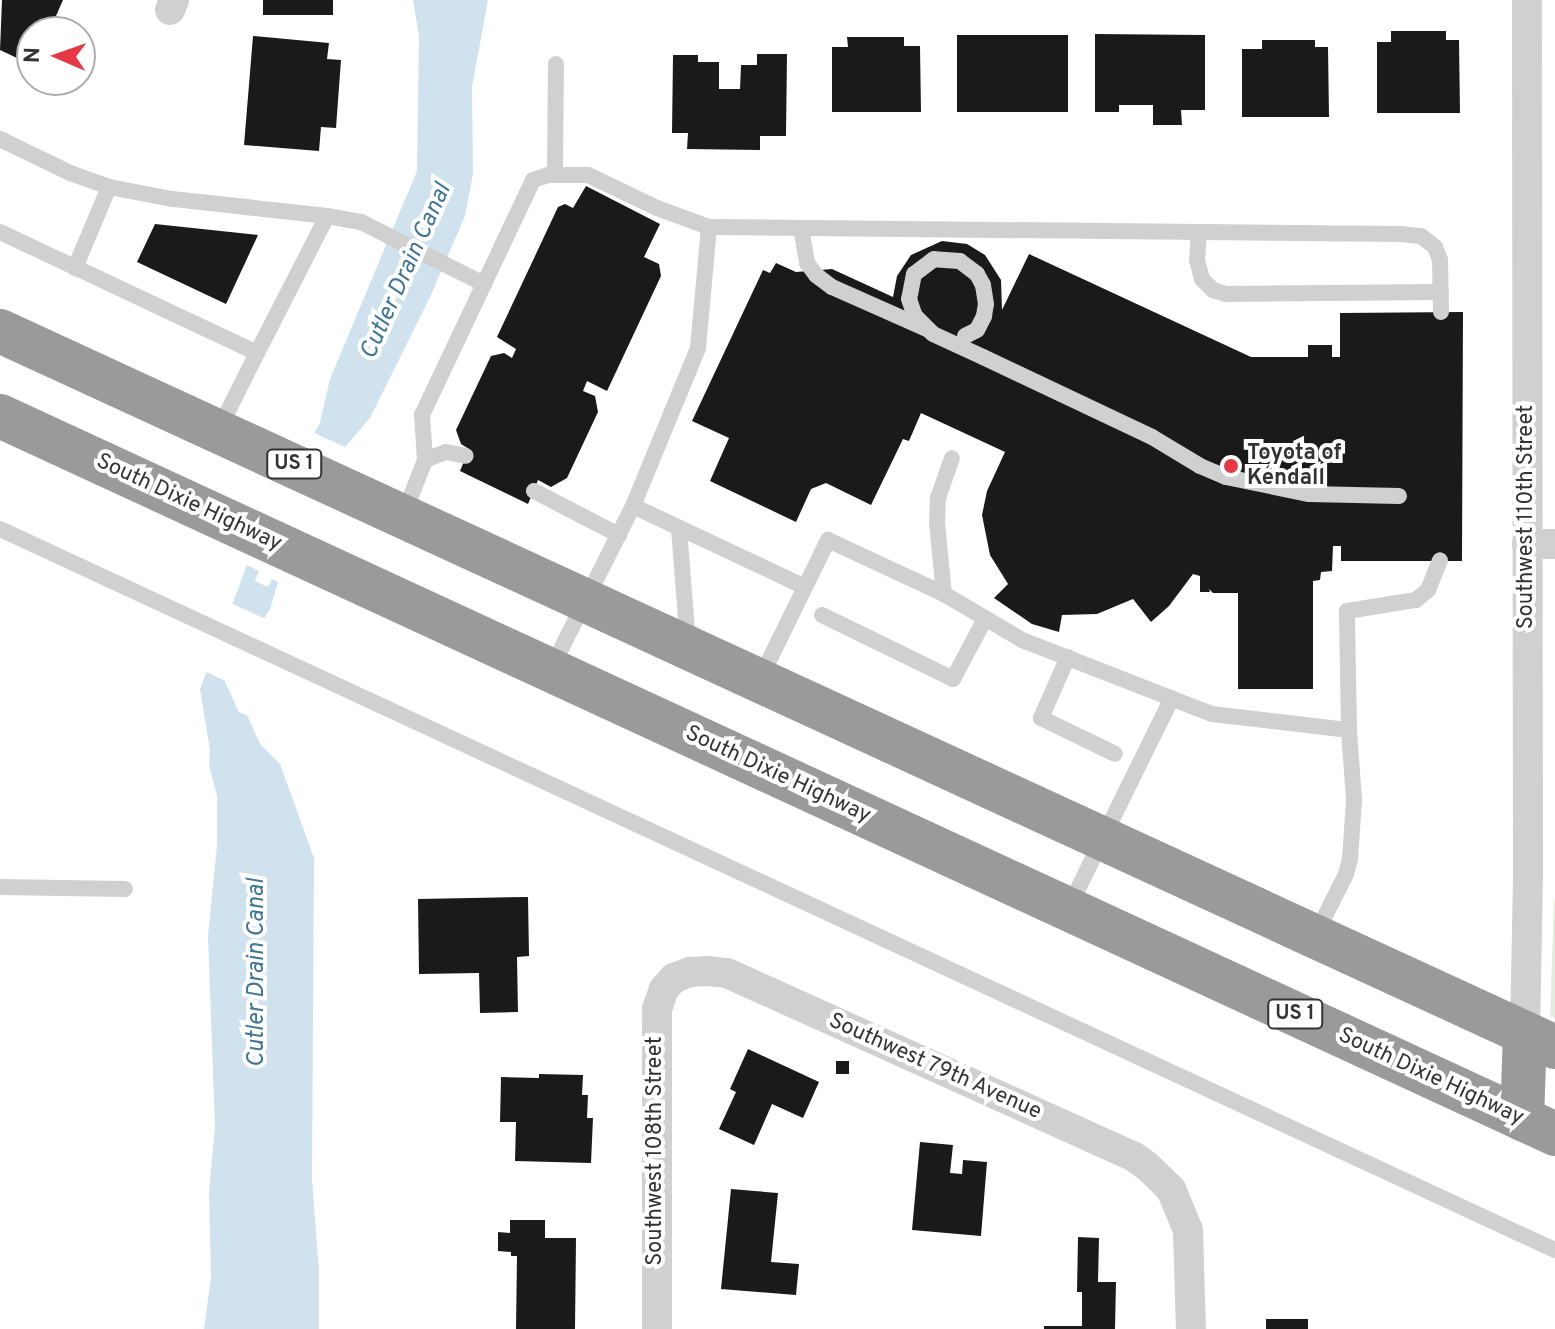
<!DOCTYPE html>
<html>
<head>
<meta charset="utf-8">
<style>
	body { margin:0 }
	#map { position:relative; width:1555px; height:1329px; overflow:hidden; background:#fff; font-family:Overpass,sans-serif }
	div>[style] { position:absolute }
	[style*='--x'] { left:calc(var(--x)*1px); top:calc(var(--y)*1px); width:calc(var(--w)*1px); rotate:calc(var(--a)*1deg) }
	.green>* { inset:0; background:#e6ecdf }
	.water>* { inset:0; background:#cfe2ee }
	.pier>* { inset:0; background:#fff }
	.building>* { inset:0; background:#1a1a1a; transform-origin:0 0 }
	.lane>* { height:16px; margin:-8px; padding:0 8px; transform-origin:8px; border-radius:8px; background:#d0d0d0 }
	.street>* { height:30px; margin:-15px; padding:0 15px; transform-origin:15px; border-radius:15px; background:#d0d0d0 }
	.highway>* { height:44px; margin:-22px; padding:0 22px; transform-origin:22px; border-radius:22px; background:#9a9a9a }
	.lane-bridge>* { height:16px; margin:-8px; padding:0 8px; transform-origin:8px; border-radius:8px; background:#d0d0d0 }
	.dots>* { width:22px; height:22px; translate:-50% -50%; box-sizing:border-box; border:4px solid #fff; border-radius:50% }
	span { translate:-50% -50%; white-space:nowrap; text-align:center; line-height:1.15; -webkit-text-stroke:8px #fff; paint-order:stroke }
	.shield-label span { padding:2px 6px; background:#fff; border:2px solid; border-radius:6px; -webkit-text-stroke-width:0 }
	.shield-label { font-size:20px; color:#333; font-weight:700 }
	.poi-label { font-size:22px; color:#333; font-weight:700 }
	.left { translate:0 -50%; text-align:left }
	.street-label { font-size:22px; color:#333 }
	.water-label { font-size:24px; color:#3f7597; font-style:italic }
	.north { position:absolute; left:16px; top:16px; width:80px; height:80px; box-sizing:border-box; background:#fff; border:2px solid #adadad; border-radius:50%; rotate:272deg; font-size:22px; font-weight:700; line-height:32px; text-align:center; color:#333 }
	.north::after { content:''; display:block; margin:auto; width:28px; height:36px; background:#e63946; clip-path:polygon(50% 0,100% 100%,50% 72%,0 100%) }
</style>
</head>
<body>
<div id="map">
	<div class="green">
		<i style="clip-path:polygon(1554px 899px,1555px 899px,1555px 1018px,1550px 1016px)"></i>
	</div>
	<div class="water">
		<i style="clip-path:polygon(413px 0,488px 0,472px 87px,473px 174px,465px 216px,430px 297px,370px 418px,345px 447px,314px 433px,320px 423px,330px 379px,417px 171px,419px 36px)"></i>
		<i style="clip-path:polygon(247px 565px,259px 571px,255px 581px,268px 587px,272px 579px,278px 582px,270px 609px,225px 682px,239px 712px,247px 715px,260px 744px,280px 764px,314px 858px,312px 1179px,319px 1272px,319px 1329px,204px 1329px,211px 1277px,209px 1192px,215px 1126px,208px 936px,217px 846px,217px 796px,209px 765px,210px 750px,200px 689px)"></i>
	</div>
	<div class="pier">
		<i style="clip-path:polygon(228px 602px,268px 620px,230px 683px,202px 670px)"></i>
	</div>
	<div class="building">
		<i style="clip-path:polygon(2px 0,63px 0,49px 32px,32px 32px,32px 65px,0 50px)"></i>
		<i style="left:263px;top:0;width:70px;height:15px"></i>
		<i style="clip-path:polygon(1391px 31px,1446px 31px,1446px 40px,1459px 40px,1460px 113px,1377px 113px,1377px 42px,1391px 42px)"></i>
		<i style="clip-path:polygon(1095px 34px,1205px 35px,1205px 110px,1181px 110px,1182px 125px,1153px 125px,1153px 105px,1119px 105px,1119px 112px,1095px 112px)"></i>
		<i style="left:957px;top:35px;width:111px;height:77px"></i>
		<i style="clip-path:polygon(253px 36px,329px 43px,327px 59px,341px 60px,336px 128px,321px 127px,319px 151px,244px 145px)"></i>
		<i style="clip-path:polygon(847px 37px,904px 37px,904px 46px,920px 46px,921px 112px,832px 112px,832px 47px,848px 47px)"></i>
		<i style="clip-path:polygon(1262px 40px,1315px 40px,1315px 47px,1328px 47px,1329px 117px,1242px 117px,1242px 49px,1262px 49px)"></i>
		<i style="clip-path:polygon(757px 54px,787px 54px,786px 136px,760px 136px,760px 150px,687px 149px,688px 133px,672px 133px,673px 55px,698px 55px,698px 62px,719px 62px,719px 89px,740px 89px,741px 65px,757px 65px)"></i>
		<i style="clip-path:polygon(586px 186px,660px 224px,644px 257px,659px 264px,661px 276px,607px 391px,587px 381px,583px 391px,595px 396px,598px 412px,567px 478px,551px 487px,538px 480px,528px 504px,460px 471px,469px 449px,461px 444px,456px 430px,491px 356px,504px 353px,512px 358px,516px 349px,497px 337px,558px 207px,565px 204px,573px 208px)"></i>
		<i style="clip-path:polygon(155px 224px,258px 235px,226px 304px,137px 262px)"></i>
		<i style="clip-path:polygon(942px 241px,967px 244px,985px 255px,1001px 280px,1002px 310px,1029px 254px,1251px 357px,1308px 357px,1308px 345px,1332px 345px,1332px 357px,1340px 357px,1340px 313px,1463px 312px,1462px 561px,1341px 561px,1341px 546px,1333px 546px,1332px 571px,1321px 572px,1320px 580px,1313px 581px,1313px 689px,1238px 689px,1238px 593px,1213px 593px,1209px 589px,1210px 592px,1200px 592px,1200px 576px,1193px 574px,1169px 606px,1151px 622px,1133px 599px,1097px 614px,1062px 615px,1059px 632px,1032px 624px,994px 598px,1008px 584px,990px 555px,982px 515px,987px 491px,1005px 452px,921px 413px,909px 441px,903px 439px,871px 505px,826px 483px,811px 489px,796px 522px,710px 481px,729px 438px,692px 421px,763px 270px,770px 273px,776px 263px,796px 272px,832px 269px,893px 297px,897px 276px,911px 255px)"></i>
		<i style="clip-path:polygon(528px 897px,529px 956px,517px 957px,518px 1012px,480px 1013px,479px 973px,419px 974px,418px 899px)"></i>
		<i style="clip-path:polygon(748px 1049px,819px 1082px,803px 1118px,772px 1104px,754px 1145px,719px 1129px,736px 1092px,730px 1089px)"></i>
		<i style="left:836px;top:1061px;width:13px;height:13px"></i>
		<i style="clip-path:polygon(539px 1074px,583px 1075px,582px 1095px,588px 1095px,587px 1118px,593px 1118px,591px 1163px,515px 1161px,516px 1122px,500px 1122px,501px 1077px,539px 1078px)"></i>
		<i style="clip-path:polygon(920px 1142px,953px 1145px,950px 1173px,962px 1174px,963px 1160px,987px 1162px,981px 1236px,912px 1230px)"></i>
		<i style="clip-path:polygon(731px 1189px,778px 1193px,771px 1262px,799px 1264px,796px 1295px,721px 1289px)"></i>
		<i style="clip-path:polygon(510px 1220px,545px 1220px,545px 1238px,576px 1238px,575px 1329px,516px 1329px,517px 1256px,511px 1256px,511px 1252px,498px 1251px,498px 1232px,510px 1233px)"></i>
		<i style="clip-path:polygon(1078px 1237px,1099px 1238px,1098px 1282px,1116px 1282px,1115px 1329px,1044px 1329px,1044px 1326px,1082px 1326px,1082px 1292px,1077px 1292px)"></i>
		<i style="left:1266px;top:1319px;width:42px;height:10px"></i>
	</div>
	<div class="lane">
		<i style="--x:0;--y:139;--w:78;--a:25.9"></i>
		<i style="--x:70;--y:173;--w:41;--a:19.7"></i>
		<i style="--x:109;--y:187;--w:88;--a:112.8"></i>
		<i style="--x:555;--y:174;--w:110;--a:-89.5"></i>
		<i style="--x:327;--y:216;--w:35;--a:10"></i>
		<i style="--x:361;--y:222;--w:138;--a:26.8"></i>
		<i style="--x:801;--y:228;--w:36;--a:80"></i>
		<i style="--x:807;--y:263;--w:15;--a:53"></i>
		<i style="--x:816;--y:275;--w:20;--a:37"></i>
		<i style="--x:832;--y:287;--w:106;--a:23.9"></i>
		<i style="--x:0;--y:232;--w:284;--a:25.2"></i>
		<i style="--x:257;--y:353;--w:154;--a:-62.9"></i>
		<i style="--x:327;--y:216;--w:156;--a:-173.7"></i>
		<i style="--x:172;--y:199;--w:64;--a:-169.2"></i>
		<i style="--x:1199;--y:232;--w:28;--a:94"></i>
		<i style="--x:1197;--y:260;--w:20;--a:75"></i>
		<i style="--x:1202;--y:279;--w:16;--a:45"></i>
		<i style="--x:1213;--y:290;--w:14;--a:17"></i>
		<i style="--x:1226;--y:294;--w:215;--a:-0.5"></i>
		<i style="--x:983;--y:357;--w:187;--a:25.3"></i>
		<i style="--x:1152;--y:437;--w:56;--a:31.1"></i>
		<i style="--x:1200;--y:466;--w:28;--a:23"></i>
		<i style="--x:1226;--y:477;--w:85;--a:11.6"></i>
		<i style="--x:1309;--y:494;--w:90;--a:1.3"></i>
		<i style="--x:219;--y:429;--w:85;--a:-63.4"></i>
		<i style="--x:425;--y:460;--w:22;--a:-21"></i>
		<i style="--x:446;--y:452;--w:20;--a:11"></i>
		<i style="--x:534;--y:491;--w:96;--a:27.4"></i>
		<i style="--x:633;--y:506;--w:190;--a:25.2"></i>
		<i style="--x:404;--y:514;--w:58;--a:-68.7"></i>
		<i style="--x:425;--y:460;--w:45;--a:-93.8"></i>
		<i style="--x:422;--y:415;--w:260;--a:-64.7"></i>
		<i style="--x:533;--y:180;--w:16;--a:-18"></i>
		<i style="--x:548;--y:175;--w:40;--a:0"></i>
		<i style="--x:588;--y:175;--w:76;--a:25.6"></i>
		<i style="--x:657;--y:208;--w:55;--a:20.1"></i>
		<i style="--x:0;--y:529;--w:1714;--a:24.88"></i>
		<i style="--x:679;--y:529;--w:115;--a:85.5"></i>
		<i style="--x:944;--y:594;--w:71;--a:-95.6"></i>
		<i style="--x:937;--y:523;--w:25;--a:-88"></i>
		<i style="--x:938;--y:498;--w:42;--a:-70.7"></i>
		<i style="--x:822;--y:615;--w:146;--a:26"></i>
		<i style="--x:953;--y:679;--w:66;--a:-61.9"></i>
		<i style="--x:1068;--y:657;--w:67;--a:113.9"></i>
		<i style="--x:1041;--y:718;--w:82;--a:25.9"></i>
		<i style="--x:551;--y:669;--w:182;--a:-63.3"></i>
		<i style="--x:633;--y:506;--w:171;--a:-67.6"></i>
		<i style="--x:698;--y:348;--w:121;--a:-84.8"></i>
		<i style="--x:709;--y:227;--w:692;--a:0.58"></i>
		<i style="--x:1401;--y:234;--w:20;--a:6"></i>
		<i style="--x:1421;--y:236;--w:18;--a:38"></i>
		<i style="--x:1435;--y:247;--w:14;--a:69"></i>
		<i style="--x:1440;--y:260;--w:52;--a:88.9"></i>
		<i style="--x:760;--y:679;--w:155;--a:-63.9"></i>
		<i style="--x:828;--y:540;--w:128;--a:25"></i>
		<i style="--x:944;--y:594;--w:91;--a:30.5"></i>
		<i style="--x:1022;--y:640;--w:204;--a:21.3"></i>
		<i style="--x:1212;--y:714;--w:138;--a:6.7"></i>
		<i style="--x:1349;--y:730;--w:119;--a:-91"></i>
		<i style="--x:1347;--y:611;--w:70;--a:-9.1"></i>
		<i style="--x:1416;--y:600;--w:16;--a:-40"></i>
		<i style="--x:1428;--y:590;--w:32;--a:-68"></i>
		<i style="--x:0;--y:887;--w:125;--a:0.9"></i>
		<i style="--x:1069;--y:907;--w:233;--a:-63.8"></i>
		<i style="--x:1315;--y:936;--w:69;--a:-63.4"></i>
		<i style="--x:1346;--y:874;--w:16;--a:-75"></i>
		<i style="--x:1350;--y:859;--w:59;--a:-86.1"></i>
		<i style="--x:1354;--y:800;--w:70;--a:-94.1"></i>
	</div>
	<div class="street">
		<i style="--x:170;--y:10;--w:11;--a:-68"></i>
		<i style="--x:1527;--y:544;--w:28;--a:0"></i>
		<i style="--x:1525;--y:1033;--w:162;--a:-88.9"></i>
		<i style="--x:1528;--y:871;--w:871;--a:-90.07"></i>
		<i style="--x:657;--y:1329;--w:320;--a:-90"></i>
		<i style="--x:657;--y:1009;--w:21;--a:-71"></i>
		<i style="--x:664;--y:989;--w:15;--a:-48"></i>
		<i style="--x:674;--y:978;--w:17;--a:-21"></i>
		<i style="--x:690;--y:972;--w:17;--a:-3"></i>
		<i style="--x:707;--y:971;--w:20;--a:6"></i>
		<i style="--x:727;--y:973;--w:445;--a:24.3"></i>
		<i style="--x:1133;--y:1156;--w:17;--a:36"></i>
		<i style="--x:1147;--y:1166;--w:33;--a:44"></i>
		<i style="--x:1171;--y:1189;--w:44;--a:67.5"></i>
		<i style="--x:1188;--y:1230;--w:99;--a:88.3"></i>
	</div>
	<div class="highway">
		<i style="--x:0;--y:331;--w:1712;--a:24.72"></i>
		<i style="--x:0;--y:416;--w:1713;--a:24.78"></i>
		<i style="--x:1522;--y:1119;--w:86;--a:-88"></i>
	</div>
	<div class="lane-bridge">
		<i style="--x:965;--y:336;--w:13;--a:-27"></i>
		<i style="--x:977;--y:330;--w:16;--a:-63"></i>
		<i style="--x:984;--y:316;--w:12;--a:-81"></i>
		<i style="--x:986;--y:304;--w:19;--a:-99"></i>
		<i style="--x:983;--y:285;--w:13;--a:-119"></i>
		<i style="--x:977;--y:274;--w:21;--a:-143"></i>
		<i style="--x:960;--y:261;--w:26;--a:-176"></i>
		<i style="--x:934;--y:259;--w:25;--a:143"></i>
		<i style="--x:914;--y:274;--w:25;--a:101"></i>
		<i style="--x:909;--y:299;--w:18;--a:71"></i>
		<i style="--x:915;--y:316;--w:25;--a:45"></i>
		<i style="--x:933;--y:334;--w:55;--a:24.7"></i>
	</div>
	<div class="dots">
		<i style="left:1231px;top:466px;background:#e63946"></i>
	</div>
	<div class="shield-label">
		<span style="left:294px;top:464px">US 1</span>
		<span style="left:1295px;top:1014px">US 1</span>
	</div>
	<div class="poi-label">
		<span class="left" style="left:1247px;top:466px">Toyota of<br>Kendall</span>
	</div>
	<div class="street-label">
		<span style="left:189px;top:503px;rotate:25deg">South Dixie Highway</span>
		<span style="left:1527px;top:517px;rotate:-90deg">Southwest 110th Street</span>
		<span style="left:778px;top:775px;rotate:25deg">South Dixie Highway</span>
		<span style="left:935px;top:1067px;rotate:24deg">Southwest 79th Avenue</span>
		<span style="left:1431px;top:1077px;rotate:25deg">South Dixie Highway</span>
		<span style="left:656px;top:1151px;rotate:-90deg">Southwest 108th Street</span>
	</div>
	<div class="water-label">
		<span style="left:407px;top:272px;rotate:-66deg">Cutler Drain Canal</span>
		<span style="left:258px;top:973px;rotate:-90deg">Cutler Drain Canal</span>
	</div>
	<div class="north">N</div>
</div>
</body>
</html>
